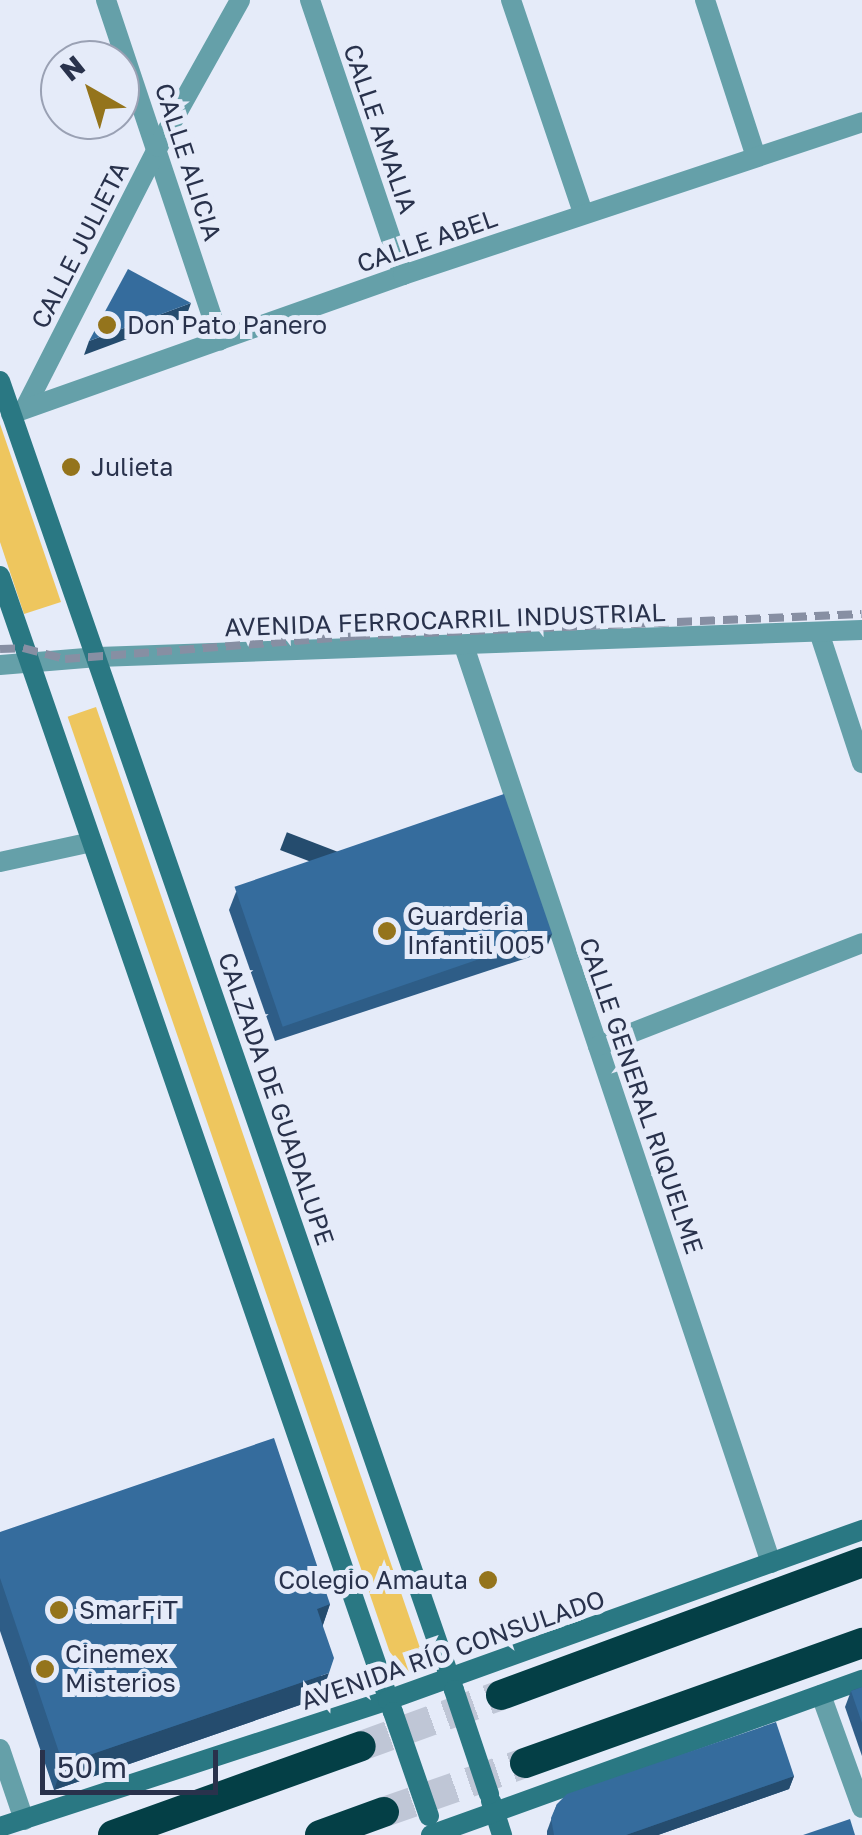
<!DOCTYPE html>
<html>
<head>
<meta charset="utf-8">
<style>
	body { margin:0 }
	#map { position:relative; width:862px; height:1835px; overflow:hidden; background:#e5ebf9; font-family:"Golos Text",sans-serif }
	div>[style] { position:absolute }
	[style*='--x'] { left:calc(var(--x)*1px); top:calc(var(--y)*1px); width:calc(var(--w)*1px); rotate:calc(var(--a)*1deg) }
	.green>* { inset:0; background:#eec65e; transform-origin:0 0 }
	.motorway-tunnel>* { height:30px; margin-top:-15px; transform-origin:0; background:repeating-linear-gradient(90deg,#bfc6d6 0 30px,transparent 0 45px) }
	.minor>* { height:20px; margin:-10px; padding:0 10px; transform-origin:10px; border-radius:10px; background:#65a0a9 }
	.secondary>* { height:20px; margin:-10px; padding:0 10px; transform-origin:10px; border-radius:10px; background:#2a7883 }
	.motorway>* { height:30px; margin:-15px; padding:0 15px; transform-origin:15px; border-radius:15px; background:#043f46 }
	.rail>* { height:8px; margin-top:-4px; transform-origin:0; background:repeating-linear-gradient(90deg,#878fa3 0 15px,transparent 0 23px) }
	.secondary-bridge>* { height:20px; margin:-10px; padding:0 10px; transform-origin:10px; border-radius:10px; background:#2a7883 }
	.wall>* { inset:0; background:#2e5d87 }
	.shaded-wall>* { inset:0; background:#254c6e; transform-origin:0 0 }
	.building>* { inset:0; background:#356c9d; transform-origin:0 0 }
	.dots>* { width:28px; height:28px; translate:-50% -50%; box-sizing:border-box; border:5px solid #e5ebf9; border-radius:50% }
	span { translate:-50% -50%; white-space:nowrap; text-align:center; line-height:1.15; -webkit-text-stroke:10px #e5ebf9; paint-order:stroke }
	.street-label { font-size:25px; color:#29324c }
	.poi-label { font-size:25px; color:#29324c }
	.left { translate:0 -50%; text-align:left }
	.right { translate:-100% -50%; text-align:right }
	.north { position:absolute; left:40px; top:40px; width:100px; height:100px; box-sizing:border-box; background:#e5ebf9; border:2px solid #9aa1b4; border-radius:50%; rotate:321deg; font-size:28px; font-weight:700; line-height:40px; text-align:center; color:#29324c }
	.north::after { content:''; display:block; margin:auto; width:35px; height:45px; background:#94741c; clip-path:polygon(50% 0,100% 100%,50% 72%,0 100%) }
	.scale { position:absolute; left:40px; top:1750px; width:178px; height:45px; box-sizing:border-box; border:5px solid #29324c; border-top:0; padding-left:12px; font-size:30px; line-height:35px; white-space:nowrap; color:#29324c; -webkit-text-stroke:8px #e5ebf9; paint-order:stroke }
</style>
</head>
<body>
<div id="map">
	<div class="green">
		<i style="clip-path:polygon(0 424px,61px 602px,24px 614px,0 542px)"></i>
		<i style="left:96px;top:707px;width:1018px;height:30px;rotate:71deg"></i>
	</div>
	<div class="motorway-tunnel">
		<i style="--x:361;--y:1746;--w:149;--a:-20"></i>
		<i style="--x:384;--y:1812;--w:149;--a:-19.2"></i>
	</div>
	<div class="minor">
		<i style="--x:106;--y:0;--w:359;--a:71.5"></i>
		<i style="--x:310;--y:0;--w:290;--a:71.3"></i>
		<i style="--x:511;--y:0;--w:225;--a:71.3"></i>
		<i style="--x:705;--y:0;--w:165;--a:72"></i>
		<i style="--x:25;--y:408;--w:293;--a:-63"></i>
		<i style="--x:158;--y:147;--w:168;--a:-60.8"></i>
		<i style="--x:11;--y:414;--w:416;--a:-19.5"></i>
		<i style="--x:403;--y:275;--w:484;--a:-18.4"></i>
		<i style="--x:819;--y:632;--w:138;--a:71.8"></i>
		<i style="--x:464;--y:646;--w:967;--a:71.49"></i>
		<i style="--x:0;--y:665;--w:98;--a:-4.7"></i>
		<i style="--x:98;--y:657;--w:764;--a:-2.02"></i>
		<i style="--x:0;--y:862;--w:94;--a:-12.3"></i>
		<i style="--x:598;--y:1046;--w:283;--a:-21.3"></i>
		<i style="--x:821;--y:1695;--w:120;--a:70.1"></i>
		<i style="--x:0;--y:1749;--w:75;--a:71.3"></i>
	</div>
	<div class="secondary">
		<i style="--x:0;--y:381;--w:1385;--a:70.87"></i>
		<i style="--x:0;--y:576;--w:1202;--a:70.92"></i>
		<i style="--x:491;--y:1801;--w:36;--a:72"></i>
		<i style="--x:0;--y:1827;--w:408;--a:-18.1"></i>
		<i style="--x:388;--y:1700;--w:504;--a:-19.73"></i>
		<i style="--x:431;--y:1835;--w:458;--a:-19.8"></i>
	</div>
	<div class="motorway">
		<i style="--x:501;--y:1695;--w:385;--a:-20.2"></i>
		<i style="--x:525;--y:1763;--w:358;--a:-19.6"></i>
		<i style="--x:113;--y:1835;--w:263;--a:-19.7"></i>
		<i style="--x:320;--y:1835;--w:68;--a:-19.8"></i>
	</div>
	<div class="rail">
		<i style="--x:0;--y:649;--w:23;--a:-2"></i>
		<i style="--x:23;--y:648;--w:43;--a:14.7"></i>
		<i style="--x:65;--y:659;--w:291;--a:-4.5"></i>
		<i style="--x:355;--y:636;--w:507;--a:-2.48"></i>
	</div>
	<div class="secondary-bridge">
		<i style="--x:454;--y:1690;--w:110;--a:71.4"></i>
		<i style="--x:393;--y:1712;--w:110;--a:70.9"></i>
	</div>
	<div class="wall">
		<i style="clip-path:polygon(236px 892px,545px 952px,275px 1041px,229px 910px)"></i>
		<i style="clip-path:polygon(0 1532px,330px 1604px,323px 1625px,320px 1698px,54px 1790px,0 1631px)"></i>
		<i style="clip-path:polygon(862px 1687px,862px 1756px,845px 1707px,851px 1691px)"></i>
		<i style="clip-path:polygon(794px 1776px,789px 1789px,658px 1835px,547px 1835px,547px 1831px,557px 1804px)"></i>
	</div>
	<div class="shaded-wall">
		<i style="clip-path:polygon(191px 303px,186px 317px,84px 355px,89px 341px)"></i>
		<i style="left:552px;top:934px;width:19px;height:284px;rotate:111deg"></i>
		<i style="clip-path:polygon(330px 1604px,321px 1630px,317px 1609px)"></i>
		<i style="clip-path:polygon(329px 1673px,320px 1698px,54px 1790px,63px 1764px)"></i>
		<i style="clip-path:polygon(794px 1776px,789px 1789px,658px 1835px,626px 1835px)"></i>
	</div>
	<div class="building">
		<i style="clip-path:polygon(128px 269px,191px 303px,89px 341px)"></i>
		<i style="left:504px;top:794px;width:148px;height:285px;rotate:71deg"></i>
		<i style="clip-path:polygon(274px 1438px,330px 1604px,317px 1609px,334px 1658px,329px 1673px,63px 1764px,0 1578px,0 1532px)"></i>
		<i style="clip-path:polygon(862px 1687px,862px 1723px,851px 1691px)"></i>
		<i style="clip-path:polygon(776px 1722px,794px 1776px,626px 1835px,554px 1835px,551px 1818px,557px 1804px,567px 1794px)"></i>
		<i style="clip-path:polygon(850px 1819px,855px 1835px,803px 1835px)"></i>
	</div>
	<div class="dots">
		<i style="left:107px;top:325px;background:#94741c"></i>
		<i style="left:71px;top:467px;background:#94741c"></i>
		<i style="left:387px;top:931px;background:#94741c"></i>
		<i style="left:488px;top:1580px;background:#94741c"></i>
		<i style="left:59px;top:1610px;background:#94741c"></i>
		<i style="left:45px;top:1669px;background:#94741c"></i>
	</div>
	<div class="street-label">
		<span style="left:380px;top:129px;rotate:71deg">CALLE AMALIA</span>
		<span style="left:188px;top:162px;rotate:72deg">CALLE ALICIA</span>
		<span style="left:427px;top:241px;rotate:-19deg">CALLE ABEL</span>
		<span style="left:80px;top:245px;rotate:-63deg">CALLE JULIETA</span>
		<span style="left:445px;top:620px;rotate:-2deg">AVENIDA FERROCARRIL INDUSTRIAL</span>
		<span style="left:641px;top:1096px;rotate:71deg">CALLE GENERAL RIQUELME</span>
		<span style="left:276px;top:1099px;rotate:71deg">CALZADA DE GUADALUPE</span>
		<span style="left:453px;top:1650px;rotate:-19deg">AVENIDA RÍO CONSULADO</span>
	</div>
	<div class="poi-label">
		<span class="left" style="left:127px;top:325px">Don Pato Panero</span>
		<span class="left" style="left:91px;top:467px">Julieta</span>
		<span class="left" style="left:407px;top:931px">Guarderia<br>Infantil 005</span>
		<span class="right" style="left:468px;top:1580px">Colegio Amauta</span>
		<span class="left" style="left:79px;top:1610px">SmarFiT</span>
		<span class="left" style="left:65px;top:1669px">Cinemex<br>Misterios</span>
	</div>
	<div class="north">N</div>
	<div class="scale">50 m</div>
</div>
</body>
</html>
